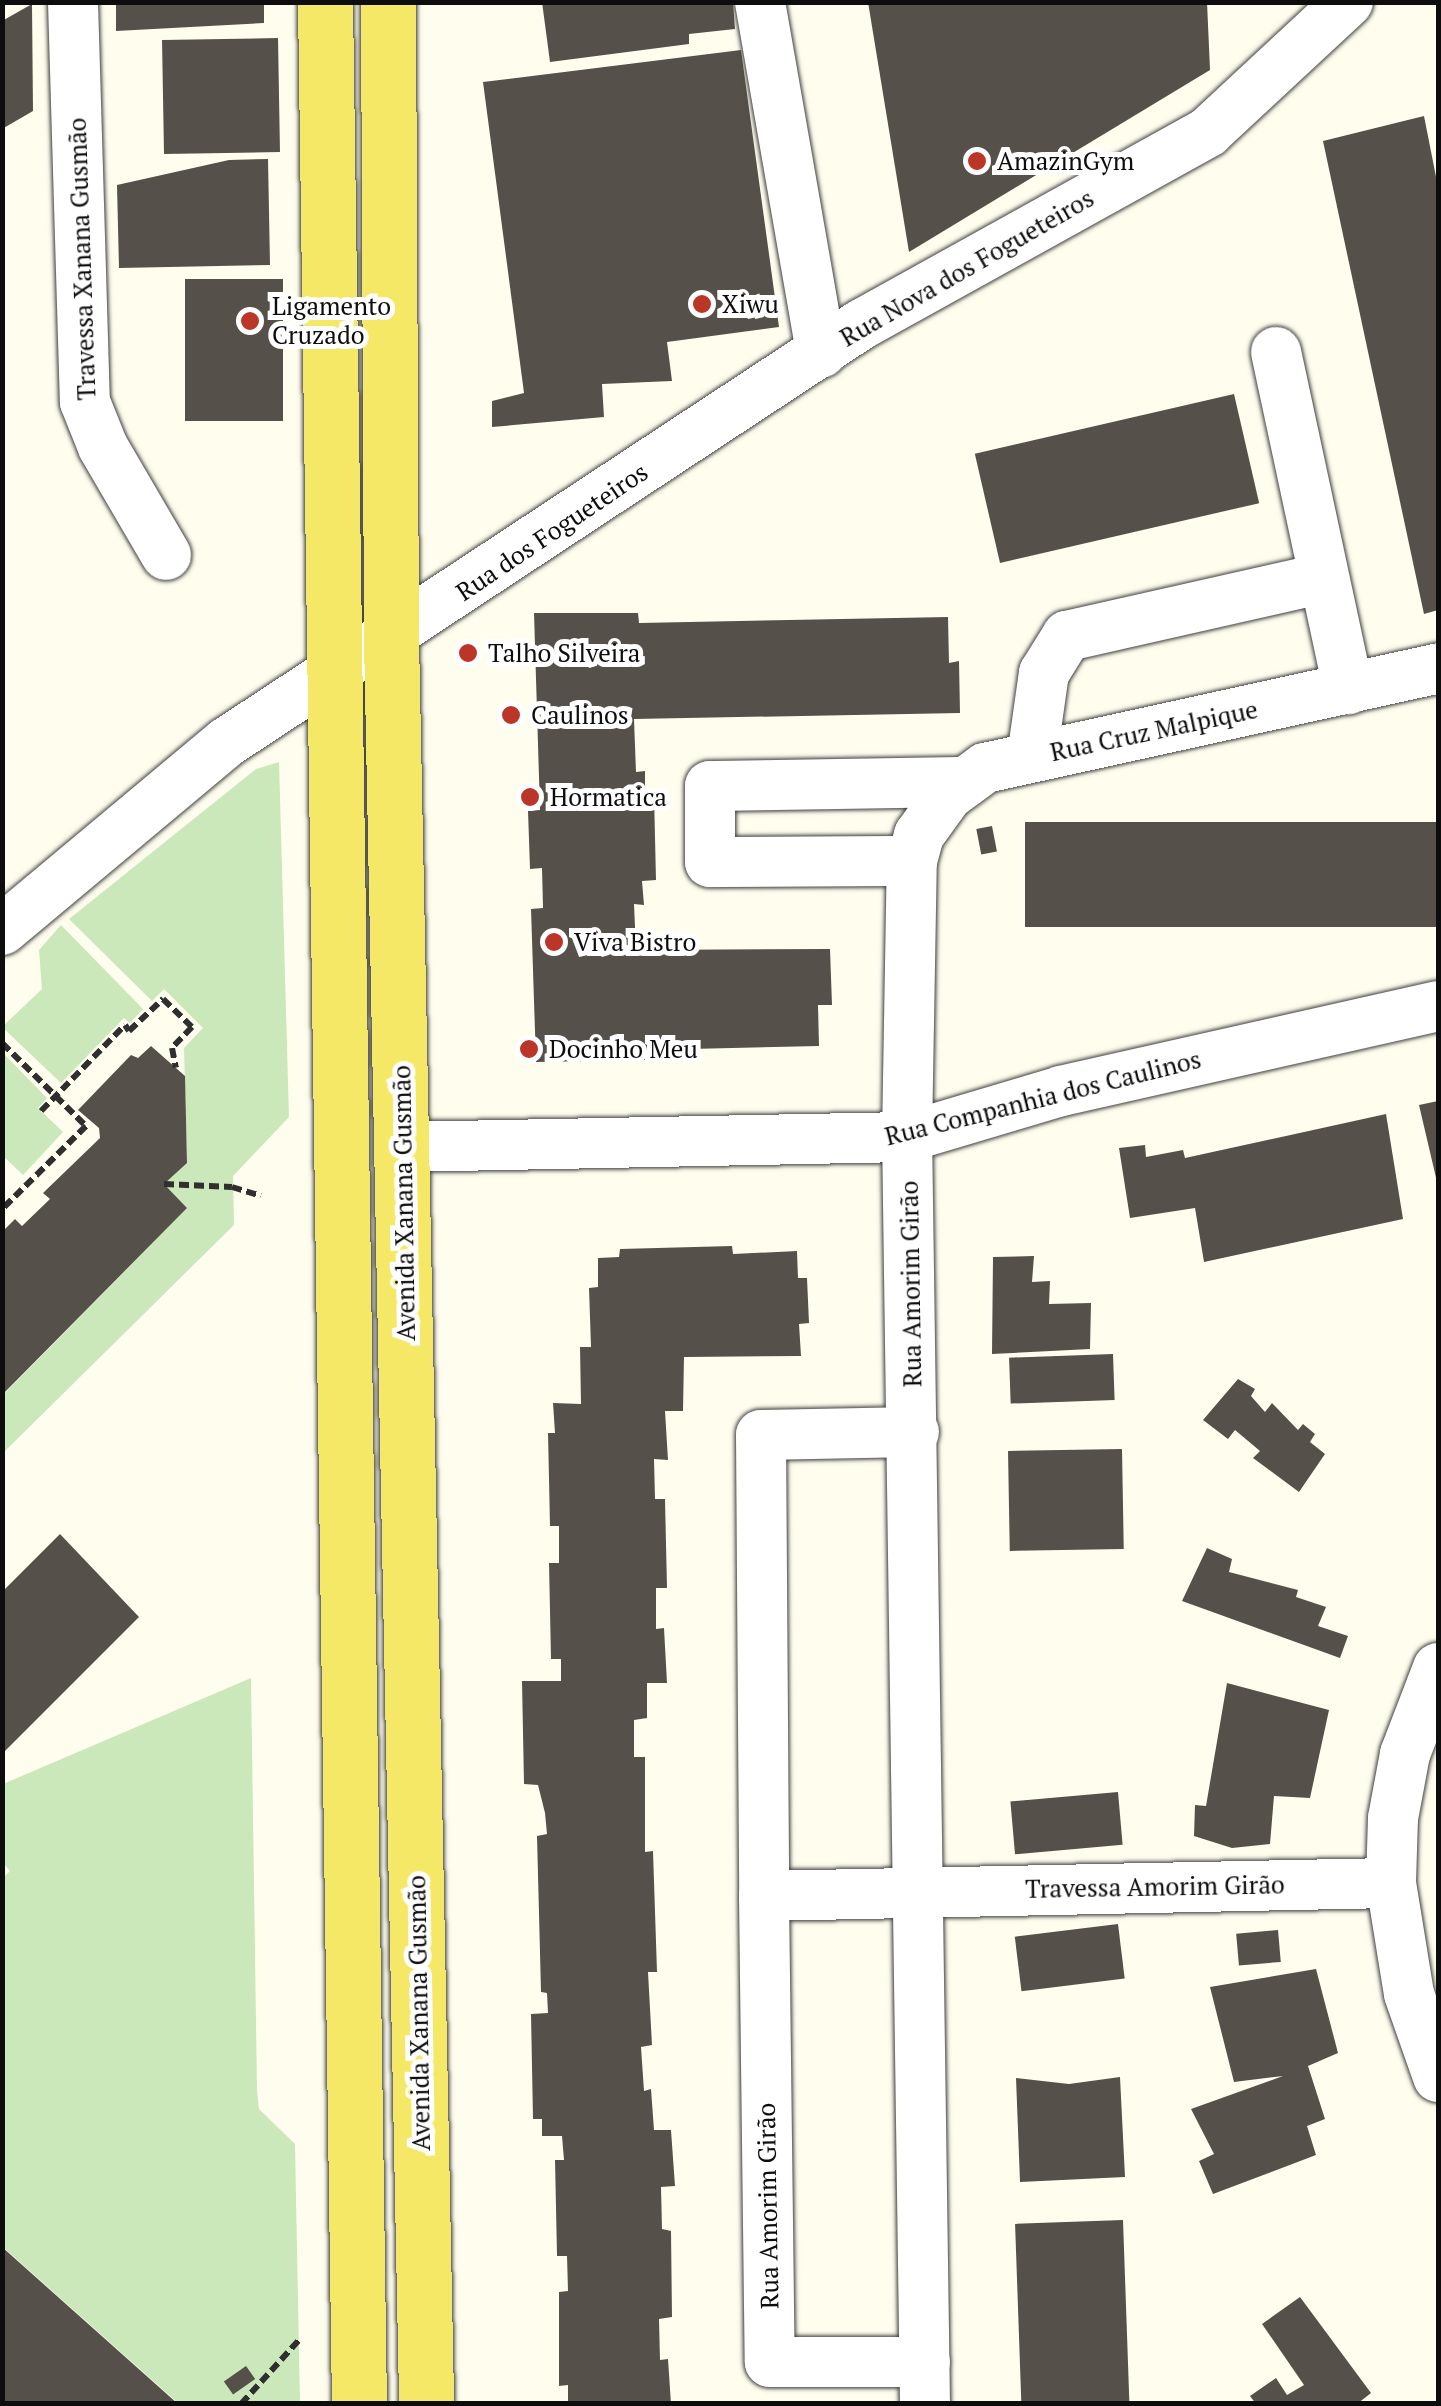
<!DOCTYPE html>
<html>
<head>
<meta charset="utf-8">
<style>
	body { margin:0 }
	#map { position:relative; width:1441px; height:2406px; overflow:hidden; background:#fffeee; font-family:"PT Serif",serif }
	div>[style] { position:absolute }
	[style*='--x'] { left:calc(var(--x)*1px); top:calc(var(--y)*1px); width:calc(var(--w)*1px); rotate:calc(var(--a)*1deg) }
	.green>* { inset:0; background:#cae8b9 }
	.building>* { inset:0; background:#56504a; transform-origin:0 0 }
	.path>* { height:6px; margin-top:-3px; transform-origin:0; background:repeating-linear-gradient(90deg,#2f2f2f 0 10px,transparent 0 15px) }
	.roads { filter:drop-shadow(0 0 2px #404040) drop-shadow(0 0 2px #404040) }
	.minor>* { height:50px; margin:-25px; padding:0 25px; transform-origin:25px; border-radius:25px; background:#fff }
	.primary>* { height:55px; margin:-27.5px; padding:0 27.5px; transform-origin:27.5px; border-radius:27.5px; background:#f6e867 }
	.dots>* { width:28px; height:28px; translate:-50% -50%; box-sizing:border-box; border:5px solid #fff; border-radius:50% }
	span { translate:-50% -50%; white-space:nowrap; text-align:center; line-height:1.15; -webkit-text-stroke:10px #fff; paint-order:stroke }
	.poi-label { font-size:25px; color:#0d0d0d }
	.left { translate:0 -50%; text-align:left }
	.street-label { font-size:25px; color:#0d0d0d }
	.frame { position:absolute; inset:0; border:5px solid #0d0d0d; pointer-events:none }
</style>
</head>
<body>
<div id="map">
	<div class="green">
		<i style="clip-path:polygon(279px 762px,289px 1117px,233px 1176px,234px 1225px,3px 1453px,3px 1395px,187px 1208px,164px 1184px,187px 1163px,184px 1048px,203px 1028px,164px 989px,152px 1001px,69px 919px,256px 769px)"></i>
		<i style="clip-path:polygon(61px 925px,143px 1009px,130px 1023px,124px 1018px,61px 1083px,2px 1027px,42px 989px,39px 950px)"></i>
		<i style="clip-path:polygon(3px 1053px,47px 1098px,38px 1108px,63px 1132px,23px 1175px,3px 1156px)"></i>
		<i style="clip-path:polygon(251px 1678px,257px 2090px,259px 2109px,295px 2144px,300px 2403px,178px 2403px,3px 2247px,2px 1879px,10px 1871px,3px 1863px,3px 1784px)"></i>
	</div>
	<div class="building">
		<i style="clip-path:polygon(116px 2px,264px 2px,264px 23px,116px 31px)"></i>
		<i style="clip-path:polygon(542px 2px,733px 2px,735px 29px,689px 34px,689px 44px,550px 62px)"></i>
		<i style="clip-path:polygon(868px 2px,1207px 2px,1210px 70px,909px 252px)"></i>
		<i style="clip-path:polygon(32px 4px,33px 111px,2px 129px,2px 21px)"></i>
		<i style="left:278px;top:38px;width:114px;height:116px;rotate:89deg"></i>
		<i style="clip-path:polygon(741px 50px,779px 327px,667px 342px,672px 381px,602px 384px,604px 417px,492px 427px,492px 401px,524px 393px,483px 82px)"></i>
		<i style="clip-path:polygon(1424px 116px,1438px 187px,1438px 610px,1424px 614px,1323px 141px)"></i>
		<i style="clip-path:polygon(268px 159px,270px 265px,119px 268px,117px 185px,229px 160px)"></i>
		<i style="left:283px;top:279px;width:142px;height:98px;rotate:90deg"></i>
		<i style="left:1234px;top:394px;width:112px;height:266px;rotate:77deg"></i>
		<i style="clip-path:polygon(534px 613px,638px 613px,639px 623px,948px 617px,949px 663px,959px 661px,960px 713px,634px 719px,636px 772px,645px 771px,645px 794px,654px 794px,656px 880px,642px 881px,644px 905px,634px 904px,636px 950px,830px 949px,832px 1005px,818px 1005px,819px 1046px,647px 1050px,647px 1060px,536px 1062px,531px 909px,543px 908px,542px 868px,530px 869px,528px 811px,540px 810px)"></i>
		<i style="left:1438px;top:822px;width:105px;height:413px;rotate:90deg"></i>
		<i style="left:992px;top:826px;width:26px;height:16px;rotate:79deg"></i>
		<i style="clip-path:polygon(151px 1046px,185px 1076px,187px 1163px,164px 1184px,187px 1208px,2px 1395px,2px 1232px,15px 1219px,22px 1226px,50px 1199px,43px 1193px,100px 1138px,99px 1128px,78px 1110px,131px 1055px,138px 1058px)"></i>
		<i style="clip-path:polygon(1438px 1101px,1438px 1182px,1437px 1182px,1419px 1105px)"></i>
		<i style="clip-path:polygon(1386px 1114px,1403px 1219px,1204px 1262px,1195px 1208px,1130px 1218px,1119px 1148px,1145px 1145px,1146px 1157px,1183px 1150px,1185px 1158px)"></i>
		<i style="clip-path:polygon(732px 1246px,733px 1254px,797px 1251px,798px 1278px,807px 1278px,809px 1323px,799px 1324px,801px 1356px,684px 1357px,683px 1411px,665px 1411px,668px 1460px,654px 1459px,655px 1499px,665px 1499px,667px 1588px,656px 1588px,656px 1629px,664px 1628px,667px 1683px,647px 1683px,647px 1718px,634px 1720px,634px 1757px,645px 1757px,645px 1852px,653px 1851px,657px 1972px,648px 1972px,652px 2045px,641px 2047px,644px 2091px,651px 2089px,654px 2130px,671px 2130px,675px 2186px,661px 2187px,662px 2229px,671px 2231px,672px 2317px,659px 2319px,660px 2360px,668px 2359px,671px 2404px,568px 2404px,568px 2385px,559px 2386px,559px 2292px,568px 2291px,567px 2256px,557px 2256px,555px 2160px,564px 2160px,562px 2136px,542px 2136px,542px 2119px,533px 2119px,531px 2014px,548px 2013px,547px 1993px,541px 1992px,537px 1836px,547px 1834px,545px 1813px,538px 1785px,524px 1784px,522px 1681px,561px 1681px,561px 1659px,551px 1659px,549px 1563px,559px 1563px,559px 1526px,550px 1526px,548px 1433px,555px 1433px,553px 1403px,581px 1404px,580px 1347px,591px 1347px,589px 1288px,598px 1287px,598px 1258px,619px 1257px,620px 1249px)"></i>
		<i style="clip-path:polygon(1034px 1256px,1032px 1282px,1050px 1281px,1049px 1304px,1091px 1303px,1090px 1349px,992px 1354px,993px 1257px)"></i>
		<i style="left:1113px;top:1354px;width:46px;height:104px;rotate:88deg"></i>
		<i style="clip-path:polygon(1238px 1379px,1255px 1389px,1251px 1396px,1265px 1412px,1272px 1403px,1298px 1430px,1303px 1424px,1315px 1434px,1310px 1442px,1325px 1454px,1299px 1492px,1253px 1458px,1260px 1451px,1235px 1430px,1228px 1439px,1203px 1420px)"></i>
		<i style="left:1122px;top:1449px;width:100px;height:114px;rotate:89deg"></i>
		<i style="clip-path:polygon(60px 1534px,139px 1617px,2px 1754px,2px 1592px)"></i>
		<i style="clip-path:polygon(1207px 1548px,1232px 1559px,1229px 1572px,1298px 1590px,1296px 1597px,1326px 1607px,1318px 1626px,1348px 1636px,1340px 1658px,1182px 1601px)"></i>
		<i style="clip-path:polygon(1227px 1683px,1329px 1710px,1310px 1798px,1274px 1796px,1270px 1844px,1232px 1848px,1194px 1836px,1195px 1805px,1206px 1806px)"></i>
		<i style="left:1118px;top:1792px;width:53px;height:108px;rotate:85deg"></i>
		<i style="left:1118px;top:1924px;width:55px;height:104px;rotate:83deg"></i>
		<i style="left:1278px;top:1930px;width:32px;height:42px;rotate:85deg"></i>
		<i style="clip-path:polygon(1316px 1969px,1338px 2053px,1308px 2066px,1325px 2119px,1307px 2126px,1316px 2155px,1213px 2194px,1199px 2161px,1214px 2154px,1191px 2109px,1283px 2076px,1234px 2082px,1210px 1987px)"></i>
		<i style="clip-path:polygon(1120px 2077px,1125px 2177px,1020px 2182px,1016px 2078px,1069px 2084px)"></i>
		<i style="left:1123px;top:2220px;width:184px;height:108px;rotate:88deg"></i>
		<i style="clip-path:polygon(2px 2247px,178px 2404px,2px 2404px)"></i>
		<i style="clip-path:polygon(1300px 2297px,1371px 2393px,1357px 2404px,1256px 2404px,1250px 2396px,1276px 2378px,1287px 2395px,1304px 2385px,1262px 2324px)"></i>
		<i style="left:246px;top:2366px;width:16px;height:27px;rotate:55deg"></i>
	</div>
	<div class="path">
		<i style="--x:2;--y:1043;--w:118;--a:44.7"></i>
		<i style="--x:86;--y:1126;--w:118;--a:135.3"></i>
		<i style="--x:41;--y:1111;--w:120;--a:-45.7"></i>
		<i style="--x:125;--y:1025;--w:7;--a:56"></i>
		<i style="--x:129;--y:1031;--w:47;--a:-43.3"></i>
		<i style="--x:163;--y:999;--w:40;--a:44"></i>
		<i style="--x:192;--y:1027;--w:29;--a:134"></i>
		<i style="--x:172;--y:1048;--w:20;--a:79"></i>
		<i style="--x:164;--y:1184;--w:68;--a:2.5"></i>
		<i style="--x:232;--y:1187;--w:30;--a:17"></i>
		<i style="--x:241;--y:2404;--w:86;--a:-47.8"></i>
	</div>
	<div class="roads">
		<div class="minor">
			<i style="--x:73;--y:2;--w:400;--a:88.3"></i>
			<i style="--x:85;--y:402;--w:48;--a:68.2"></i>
			<i style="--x:103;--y:447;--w:125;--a:59.7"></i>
			<i style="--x:760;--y:2;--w:356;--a:80.1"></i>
			<i style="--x:1276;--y:352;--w:345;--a:77.9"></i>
			<i style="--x:1032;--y:757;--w:85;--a:-81.9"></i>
			<i style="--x:1044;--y:673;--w:44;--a:-58.1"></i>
			<i style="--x:1067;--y:636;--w:263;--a:-12.7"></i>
			<i style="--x:912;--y:861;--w:202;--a:179.7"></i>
			<i style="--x:710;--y:862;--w:76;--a:-90"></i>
			<i style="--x:710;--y:786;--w:255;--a:-0.9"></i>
			<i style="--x:2;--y:930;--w:293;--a:-39.9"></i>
			<i style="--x:227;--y:742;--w:760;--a:-33.36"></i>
			<i style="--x:862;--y:324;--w:396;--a:-29"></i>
			<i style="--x:1208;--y:132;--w:191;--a:-42.9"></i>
			<i style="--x:403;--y:1147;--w:504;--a:-1.14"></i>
			<i style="--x:907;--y:1137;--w:161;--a:-16.6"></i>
			<i style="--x:1061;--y:1091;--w:386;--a:-12.7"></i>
			<i style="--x:914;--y:1432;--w:153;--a:178.9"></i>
			<i style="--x:761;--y:1435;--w:461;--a:89.6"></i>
			<i style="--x:764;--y:1896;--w:466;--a:89.3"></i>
			<i style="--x:770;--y:2362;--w:155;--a:0"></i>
			<i style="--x:1438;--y:1668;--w:92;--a:111"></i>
			<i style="--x:1405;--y:1754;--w:65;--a:100.6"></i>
			<i style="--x:1393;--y:1818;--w:65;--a:91.8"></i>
			<i style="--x:1391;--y:1883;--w:112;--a:80.8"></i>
			<i style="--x:1409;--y:1994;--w:88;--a:70.7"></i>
			<i style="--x:764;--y:1896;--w:627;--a:-1.19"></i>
			<i style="--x:925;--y:2404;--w:1267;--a:-90.81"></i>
			<i style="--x:907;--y:1137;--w:276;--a:-89"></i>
			<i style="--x:912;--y:861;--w:27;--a:-75"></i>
			<i style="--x:919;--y:835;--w:49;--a:-54.1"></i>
			<i style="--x:948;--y:795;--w:46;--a:-36.1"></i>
			<i style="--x:985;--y:768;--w:464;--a:-12.4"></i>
		</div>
		<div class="primary">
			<i style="--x:325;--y:2;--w:2402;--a:89.19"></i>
			<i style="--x:388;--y:2;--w:636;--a:89.73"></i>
			<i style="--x:391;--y:638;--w:1766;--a:88.86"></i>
		</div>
	</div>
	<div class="dots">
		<i style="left:977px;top:161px;background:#bb3628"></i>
		<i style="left:702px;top:304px;background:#bb3628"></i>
		<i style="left:250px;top:321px;background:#bb3628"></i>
		<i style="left:468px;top:653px;background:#bb3628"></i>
		<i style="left:511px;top:715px;background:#bb3628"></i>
		<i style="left:530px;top:797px;background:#bb3628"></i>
		<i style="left:554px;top:942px;background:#bb3628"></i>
		<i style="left:529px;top:1049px;background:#bb3628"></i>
	</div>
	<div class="poi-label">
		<span class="left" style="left:997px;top:161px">AmazinGym</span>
		<span class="left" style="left:722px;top:304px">Xiwu</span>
		<span class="left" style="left:272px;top:321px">Ligamento<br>Cruzado</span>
		<span class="left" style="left:488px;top:653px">Talho Silveira</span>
		<span class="left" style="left:531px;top:715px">Caulinos</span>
		<span class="left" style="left:550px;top:797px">Hormatica</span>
		<span class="left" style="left:574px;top:942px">Viva Bistro</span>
		<span class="left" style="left:549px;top:1049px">Docinho Meu</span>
	</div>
	<div class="street-label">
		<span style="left:82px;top:259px;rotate:-92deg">Travessa Xanana Gusmão</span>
		<span style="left:967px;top:268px;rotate:-30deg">Rua Nova dos Fogueteiros</span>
		<span style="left:552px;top:532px;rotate:-34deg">Rua dos Fogueteiros</span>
		<span style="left:1154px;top:731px;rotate:-12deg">Rua Cruz Malpique</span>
		<span style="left:1043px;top:1098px;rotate:-14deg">Rua Companhia dos Caulinos</span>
		<span style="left:404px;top:1203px;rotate:-91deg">Avenida Xanana Gusmão</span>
		<span style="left:911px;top:1284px;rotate:-91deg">Rua Amorim Girão</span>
		<span style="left:1155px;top:1887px;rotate:-1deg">Travessa Amorim Girão</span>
		<span style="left:419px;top:2013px;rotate:-91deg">Avenida Xanana Gusmão</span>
		<span style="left:768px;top:2206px;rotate:-91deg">Rua Amorim Girão</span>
	</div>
	<div class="frame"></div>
</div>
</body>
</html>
